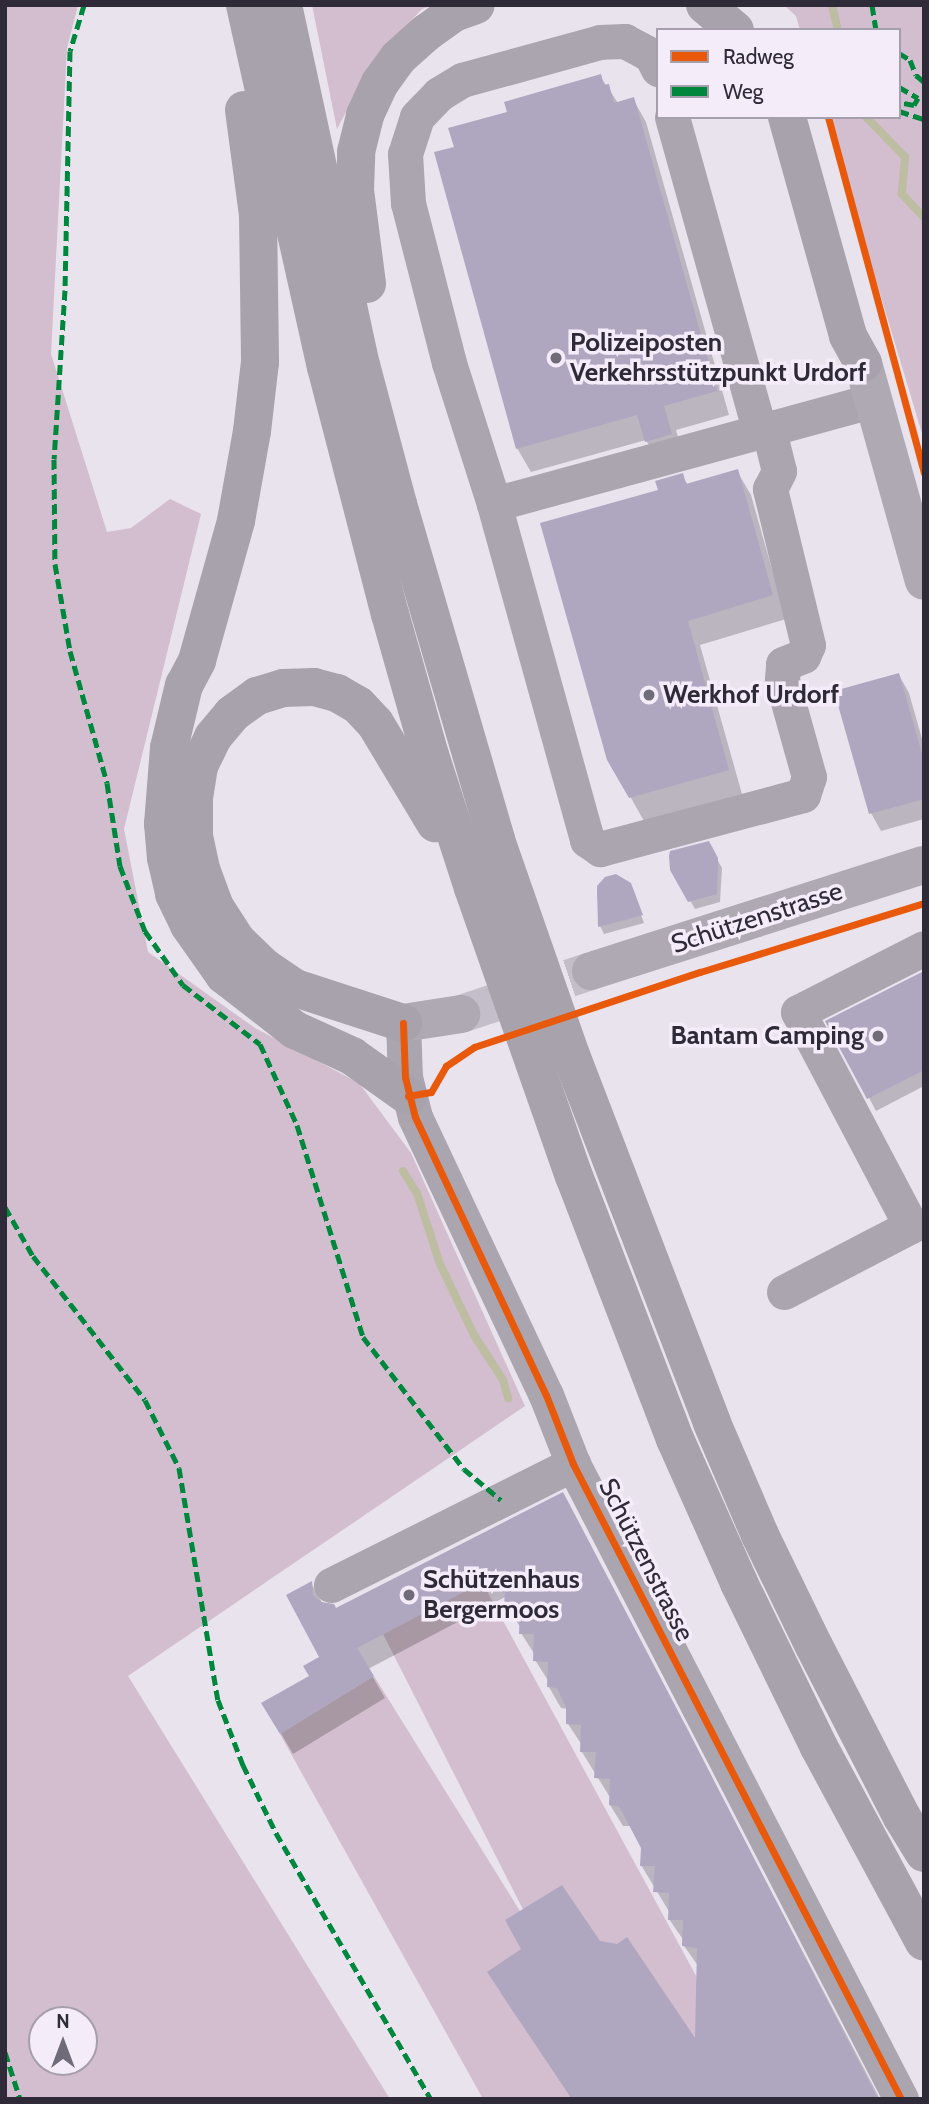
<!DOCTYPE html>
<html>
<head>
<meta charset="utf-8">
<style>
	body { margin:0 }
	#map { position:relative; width:929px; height:2104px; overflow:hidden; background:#e9e3ee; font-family:Cabin,sans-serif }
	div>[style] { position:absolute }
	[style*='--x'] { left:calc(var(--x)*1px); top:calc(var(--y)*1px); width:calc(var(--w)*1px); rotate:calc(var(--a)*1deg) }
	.green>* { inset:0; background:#d2bece }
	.shadow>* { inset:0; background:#0003 }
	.stream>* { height:8px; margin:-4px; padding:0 4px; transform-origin:4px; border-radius:4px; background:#bcbda1 }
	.building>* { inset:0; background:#afa6c0 }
	.major-tunnel>* { height:38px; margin-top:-19px; transform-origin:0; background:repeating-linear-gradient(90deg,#c4beca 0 38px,transparent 0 57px) }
	.minor>* { height:35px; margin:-17.5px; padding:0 17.5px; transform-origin:17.5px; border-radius:17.5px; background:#aaa5af }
	.major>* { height:38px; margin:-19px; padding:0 19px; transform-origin:19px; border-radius:19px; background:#aea9b3 }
	.highway>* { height:38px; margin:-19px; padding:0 19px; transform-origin:19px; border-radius:19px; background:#a8a2ac }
	.quiet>* { height:5px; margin-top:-2.5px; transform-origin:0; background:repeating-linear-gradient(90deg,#00873e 0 10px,transparent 0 15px) }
	.cycleway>* { height:7px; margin:-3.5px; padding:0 3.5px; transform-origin:3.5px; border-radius:3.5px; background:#e8590c }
	.dots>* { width:19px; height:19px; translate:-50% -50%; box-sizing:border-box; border:4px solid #f4ecf9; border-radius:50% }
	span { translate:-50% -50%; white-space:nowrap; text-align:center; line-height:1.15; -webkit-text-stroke:7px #f4ecf9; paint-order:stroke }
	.poi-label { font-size:26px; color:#2f2a38; font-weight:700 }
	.left { translate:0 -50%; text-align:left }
	.right { translate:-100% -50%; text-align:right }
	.street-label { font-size:26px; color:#2f2a38 }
	.frame { position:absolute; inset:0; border:7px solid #2f2a38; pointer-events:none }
	.legend { position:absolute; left:656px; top:28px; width:245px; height:91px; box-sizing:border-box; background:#f4ecf9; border:2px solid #a59eac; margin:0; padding:9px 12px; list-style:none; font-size:21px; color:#2f2a38 }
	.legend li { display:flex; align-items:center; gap:14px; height:35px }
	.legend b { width:35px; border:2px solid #a59eac }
	.north { position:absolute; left:28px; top:2006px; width:70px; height:70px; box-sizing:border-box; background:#f4ecf9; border:2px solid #a59eac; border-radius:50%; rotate:0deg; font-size:19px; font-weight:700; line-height:28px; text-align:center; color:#2f2a38 }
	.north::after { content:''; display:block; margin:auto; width:24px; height:32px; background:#706b78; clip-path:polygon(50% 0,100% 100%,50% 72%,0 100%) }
</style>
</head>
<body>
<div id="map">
	<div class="green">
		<i style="clip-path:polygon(evenodd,5px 5px,78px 5px,67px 48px,51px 354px,107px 532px,131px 528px,170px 499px,201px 514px,124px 829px,148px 952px,255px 1028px,359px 1083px,411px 1153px,525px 1406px,128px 1676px,390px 2099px,5px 2099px,5px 5px,42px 2020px,84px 2020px,84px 2062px,42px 2062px,42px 2020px)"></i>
		<i style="clip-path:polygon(312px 5px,433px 5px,422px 9px,375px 58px,337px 129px)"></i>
		<i style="clip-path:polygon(784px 5px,924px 5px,924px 440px,827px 117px,899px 117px,899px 30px,800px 30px,796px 16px)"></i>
		<i style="clip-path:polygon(482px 1582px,763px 2099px,483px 2099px,280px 1734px,374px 1676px,541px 1945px,383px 1634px)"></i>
	</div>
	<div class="shadow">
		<i style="clip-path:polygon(600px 76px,618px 103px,633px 99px,646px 122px,729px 415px,676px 430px,684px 458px,660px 464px,646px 440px,531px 472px,517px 448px,456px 148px,509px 113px)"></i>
		<i style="clip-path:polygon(737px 471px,751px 495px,786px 619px,700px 645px,742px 794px,644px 821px,609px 759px,660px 491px,682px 475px,688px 485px)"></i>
		<i style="clip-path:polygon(899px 675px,909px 693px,924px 746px,924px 819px,881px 831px,871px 813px)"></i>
		<i style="clip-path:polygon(708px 843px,722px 868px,720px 902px,695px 909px,672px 870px)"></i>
		<i style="clip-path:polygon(601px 882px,631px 888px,644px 923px,604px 934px,600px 926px,597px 892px)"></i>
		<i style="clip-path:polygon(924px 973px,924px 1086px,876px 1111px,828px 1021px)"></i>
		<i style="clip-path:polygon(574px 1515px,880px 2099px,572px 2099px,501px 1993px,599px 1943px,697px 2043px,699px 1967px,684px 1946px,684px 1941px,669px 1919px,670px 1913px,641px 1865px,642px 1847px,632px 1826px,623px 1826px,610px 1805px,611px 1799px,582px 1752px,582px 1745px,568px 1724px,568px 1709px,561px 1708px,549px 1687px,549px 1682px,535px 1660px,535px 1655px,521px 1633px,521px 1628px,506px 1606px,507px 1596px,368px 1669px,385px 1698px,293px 1754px,264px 1704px,311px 1676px,321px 1658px,311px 1583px,323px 1604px,335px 1611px)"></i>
	</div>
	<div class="stream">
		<i style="--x:832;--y:5;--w:26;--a:77"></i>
		<i style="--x:866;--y:117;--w:56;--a:45.7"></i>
		<i style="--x:905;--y:157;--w:37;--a:95"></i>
		<i style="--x:902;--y:194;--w:33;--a:47"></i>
		<i style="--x:403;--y:1171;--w:26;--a:58"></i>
		<i style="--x:417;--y:1193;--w:75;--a:72.1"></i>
		<i style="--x:440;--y:1264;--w:79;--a:64.4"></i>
		<i style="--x:474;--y:1335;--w:54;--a:57.2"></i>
		<i style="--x:503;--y:1380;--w:19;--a:74"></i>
	</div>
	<div class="building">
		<i style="clip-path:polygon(601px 74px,604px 85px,609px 84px,614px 103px,634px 97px,717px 391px,664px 406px,672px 434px,645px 442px,637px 415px,516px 449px,434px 152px,454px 147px,448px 128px,507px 112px,504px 102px)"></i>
		<i style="clip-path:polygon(738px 469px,773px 595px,688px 621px,729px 770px,629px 798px,607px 760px,540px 523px,658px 490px,655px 481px,683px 473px,686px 484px)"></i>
		<i style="clip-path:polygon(899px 673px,924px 761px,924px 799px,869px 814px,834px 691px)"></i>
		<i style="clip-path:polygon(709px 841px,718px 858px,717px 894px,688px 902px,670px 870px,669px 856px,670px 851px)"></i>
		<i style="clip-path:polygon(616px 874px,631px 883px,643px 915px,598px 927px,597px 886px,605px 877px)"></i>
		<i style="clip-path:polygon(924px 971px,924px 1070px,867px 1099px,825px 1021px)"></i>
		<i style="clip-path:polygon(563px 1492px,689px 1732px,878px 2099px,572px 2099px,487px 1972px,521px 1949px,505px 1920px,562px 1885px,600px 1941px,617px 1944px,627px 1937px,695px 2038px,697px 1948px,682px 1946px,683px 1920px,668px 1920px,669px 1893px,653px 1892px,655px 1866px,640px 1866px,641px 1848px,619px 1806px,609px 1805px,610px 1779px,594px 1778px,596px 1752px,580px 1752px,581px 1725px,566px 1724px,566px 1707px,557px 1688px,547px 1687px,548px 1662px,533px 1661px,534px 1634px,519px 1634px,520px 1608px,504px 1607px,506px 1570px,357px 1648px,374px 1676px,280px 1734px,261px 1703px,309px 1676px,303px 1666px,319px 1657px,286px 1595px,312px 1581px,313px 1595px,321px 1602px,334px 1604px,336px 1608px)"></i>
	</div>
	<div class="major-tunnel">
		<i style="--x:461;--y:1014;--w:137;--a:-18.3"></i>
	</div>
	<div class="minor">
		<i style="--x:658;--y:69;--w:16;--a:-117"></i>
		<i style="--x:651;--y:55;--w:30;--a:-152"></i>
		<i style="--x:625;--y:41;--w:25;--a:178"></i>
		<i style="--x:600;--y:42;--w:143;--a:164.6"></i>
		<i style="--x:462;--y:80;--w:27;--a:149"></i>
		<i style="--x:439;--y:94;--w:32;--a:134"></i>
		<i style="--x:417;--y:117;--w:39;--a:108"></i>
		<i style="--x:405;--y:154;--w:49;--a:86.5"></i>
		<i style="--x:408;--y:203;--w:165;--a:75.6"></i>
		<i style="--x:449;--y:363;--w:148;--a:72.3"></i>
		<i style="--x:494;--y:504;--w:349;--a:74.5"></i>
		<i style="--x:587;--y:840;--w:16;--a:35"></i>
		<i style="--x:600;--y:849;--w:210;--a:-14.9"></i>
		<i style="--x:803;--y:795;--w:19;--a:-72"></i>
		<i style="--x:809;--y:777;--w:101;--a:-105.6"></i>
		<i style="--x:782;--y:680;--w:16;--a:-86"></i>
		<i style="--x:783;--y:664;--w:22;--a:-22"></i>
		<i style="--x:803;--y:656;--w:12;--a:-66"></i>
		<i style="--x:808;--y:645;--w:161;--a:-103.7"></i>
		<i style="--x:770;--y:489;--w:20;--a:-63"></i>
		<i style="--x:779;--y:471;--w:45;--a:-104"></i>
		<i style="--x:672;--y:117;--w:324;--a:74.4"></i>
		<i style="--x:494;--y:504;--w:393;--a:-15.3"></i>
		<i style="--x:403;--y:1023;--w:54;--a:87.9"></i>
		<i style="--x:405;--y:1077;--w:41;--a:76"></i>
		<i style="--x:415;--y:1117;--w:307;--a:64.8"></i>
		<i style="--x:546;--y:1395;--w:74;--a:68.6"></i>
		<i style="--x:573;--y:1464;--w:715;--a:62.68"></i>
		<i style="--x:784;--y:1292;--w:143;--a:-27.5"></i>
		<i style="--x:911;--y:1226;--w:242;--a:-117.8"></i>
		<i style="--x:798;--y:1012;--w:141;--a:-26.9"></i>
		<i style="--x:331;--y:1585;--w:271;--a:-26.6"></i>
	</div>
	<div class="major">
		<i style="--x:863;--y:363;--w:226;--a:74.4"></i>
		<i style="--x:591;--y:971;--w:349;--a:-17.7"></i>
		<i style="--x:403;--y:1023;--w:59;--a:-8.8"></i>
	</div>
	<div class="highway">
		<i style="--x:245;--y:5;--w:371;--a:77.4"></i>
		<i style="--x:326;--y:367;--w:255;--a:75.5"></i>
		<i style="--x:390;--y:614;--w:147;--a:74.2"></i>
		<i style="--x:430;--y:755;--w:140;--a:72.1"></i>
		<i style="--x:473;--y:888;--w:305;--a:70.7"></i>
		<i style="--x:574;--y:1176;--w:282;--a:69"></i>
		<i style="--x:675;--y:1439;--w:158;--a:66"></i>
		<i style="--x:739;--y:1583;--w:182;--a:64"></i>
		<i style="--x:819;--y:1747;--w:221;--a:61.7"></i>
		<i style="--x:283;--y:5;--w:368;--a:77.8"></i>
		<i style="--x:361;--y:365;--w:144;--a:75.1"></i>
		<i style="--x:398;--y:504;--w:350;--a:73.7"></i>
		<i style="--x:496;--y:840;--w:228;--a:70.8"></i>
		<i style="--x:571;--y:1055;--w:394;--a:69"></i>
		<i style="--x:712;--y:1423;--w:122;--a:66.8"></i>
		<i style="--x:760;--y:1535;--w:123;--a:64.1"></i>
		<i style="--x:814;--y:1646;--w:192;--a:62.8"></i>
		<i style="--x:902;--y:1817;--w:42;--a:58.6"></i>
		<i style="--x:705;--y:5;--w:39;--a:40"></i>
		<i style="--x:244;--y:110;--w:106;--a:82.4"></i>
		<i style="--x:258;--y:215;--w:147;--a:89.2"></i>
		<i style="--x:260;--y:362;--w:69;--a:96.6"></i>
		<i style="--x:252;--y:431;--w:91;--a:100.1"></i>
		<i style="--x:236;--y:521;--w:145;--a:105.6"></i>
		<i style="--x:197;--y:661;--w:27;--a:118"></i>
		<i style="--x:184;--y:685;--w:65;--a:103.4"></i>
		<i style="--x:169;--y:748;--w:76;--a:94.5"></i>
		<i style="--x:163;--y:824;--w:34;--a:85"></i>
		<i style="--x:166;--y:858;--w:37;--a:77"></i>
		<i style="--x:174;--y:894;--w:34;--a:64"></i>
		<i style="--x:189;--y:925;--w:61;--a:55"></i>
		<i style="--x:224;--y:975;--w:90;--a:37.8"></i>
		<i style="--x:295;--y:1030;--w:63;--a:24.5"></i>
		<i style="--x:352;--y:1056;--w:69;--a:35.5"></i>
		<i style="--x:787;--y:117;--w:227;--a:74.4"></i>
		<i style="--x:848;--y:336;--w:31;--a:61"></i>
		<i style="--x:367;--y:284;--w:95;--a:-97.3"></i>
		<i style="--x:355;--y:190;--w:38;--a:-88"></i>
		<i style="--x:356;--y:152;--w:38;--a:-76"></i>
		<i style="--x:365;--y:115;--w:35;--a:-65"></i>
		<i style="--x:380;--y:83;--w:31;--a:-54"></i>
		<i style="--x:398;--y:58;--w:38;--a:-42"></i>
		<i style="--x:426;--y:33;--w:34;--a:-36"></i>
		<i style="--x:454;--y:13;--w:23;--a:-20"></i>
		<i style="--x:403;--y:1023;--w:114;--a:-162"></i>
		<i style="--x:295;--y:988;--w:37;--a:-146"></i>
		<i style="--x:264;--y:967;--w:37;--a:-136"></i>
		<i style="--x:237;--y:941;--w:40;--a:-122.9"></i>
		<i style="--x:215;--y:907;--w:40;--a:-110.2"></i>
		<i style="--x:201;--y:869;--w:35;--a:-102"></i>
		<i style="--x:194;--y:835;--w:37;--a:-90"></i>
		<i style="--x:194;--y:798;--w:32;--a:-81"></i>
		<i style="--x:199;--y:766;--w:32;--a:-64"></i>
		<i style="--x:213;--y:737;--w:30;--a:-50"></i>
		<i style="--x:232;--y:714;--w:31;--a:-36"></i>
		<i style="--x:257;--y:696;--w:27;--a:-17"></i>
		<i style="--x:283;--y:688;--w:31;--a:-2"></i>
		<i style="--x:314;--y:687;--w:24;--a:15"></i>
		<i style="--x:337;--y:693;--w:24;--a:30"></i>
		<i style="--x:358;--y:705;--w:25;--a:47"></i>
		<i style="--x:375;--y:723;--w:117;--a:59"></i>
	</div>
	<div class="quiet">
		<i style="--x:84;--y:5;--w:48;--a:106.9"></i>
		<i style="--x:70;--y:51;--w:239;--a:91.2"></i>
		<i style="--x:65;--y:290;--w:169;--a:93.7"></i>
		<i style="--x:54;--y:459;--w:105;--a:89.5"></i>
		<i style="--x:55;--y:564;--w:88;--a:80.2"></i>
		<i style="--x:70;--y:651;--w:137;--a:74.3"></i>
		<i style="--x:107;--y:783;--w:84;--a:81.1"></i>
		<i style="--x:120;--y:866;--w:70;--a:69"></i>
		<i style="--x:145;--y:931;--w:66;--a:54.9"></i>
		<i style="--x:183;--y:985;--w:97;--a:37.5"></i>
		<i style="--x:260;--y:1044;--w:89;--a:65.4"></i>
		<i style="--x:297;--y:1125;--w:222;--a:72.7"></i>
		<i style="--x:363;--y:1337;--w:166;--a:52.6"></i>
		<i style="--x:464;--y:1469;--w:48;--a:40"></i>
		<i style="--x:872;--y:5;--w:25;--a:81"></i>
		<i style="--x:899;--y:53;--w:13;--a:32"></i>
		<i style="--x:910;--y:60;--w:16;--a:68"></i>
		<i style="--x:916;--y:75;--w:11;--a:41"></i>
		<i style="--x:899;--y:87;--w:22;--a:30"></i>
		<i style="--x:918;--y:98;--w:8;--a:120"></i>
		<i style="--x:914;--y:105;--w:15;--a:-169"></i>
		<i style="--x:899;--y:111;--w:26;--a:18"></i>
		<i style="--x:5;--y:1207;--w:56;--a:60.3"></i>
		<i style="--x:33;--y:1256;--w:182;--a:52.1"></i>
		<i style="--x:145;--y:1400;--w:76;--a:63.4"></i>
		<i style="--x:179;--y:1468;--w:235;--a:80.5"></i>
		<i style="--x:218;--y:1700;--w:70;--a:69"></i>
		<i style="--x:243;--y:1765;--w:76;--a:64.1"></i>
		<i style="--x:276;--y:1833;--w:308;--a:59.8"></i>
		<i style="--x:5;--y:2052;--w:49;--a:72.3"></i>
	</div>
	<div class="cycleway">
		<i style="--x:828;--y:117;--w:369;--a:74.9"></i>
		<i style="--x:403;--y:1023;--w:54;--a:87.9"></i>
		<i style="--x:405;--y:1077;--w:41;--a:76"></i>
		<i style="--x:415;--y:1117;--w:307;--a:64.8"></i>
		<i style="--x:546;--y:1395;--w:74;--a:68.6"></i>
		<i style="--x:573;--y:1464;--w:715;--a:62.68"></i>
		<i style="--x:408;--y:1096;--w:23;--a:-10"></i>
		<i style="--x:431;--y:1092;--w:30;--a:-60"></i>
		<i style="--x:446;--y:1066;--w:34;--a:-34"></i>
		<i style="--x:474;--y:1047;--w:238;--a:-18.4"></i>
		<i style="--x:700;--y:972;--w:234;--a:-17.1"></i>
	</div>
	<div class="dots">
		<i style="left:556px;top:358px;background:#706b78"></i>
		<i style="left:649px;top:695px;background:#706b78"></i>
		<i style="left:878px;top:1036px;background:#706b78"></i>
		<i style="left:409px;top:1595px;background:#706b78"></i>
	</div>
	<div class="poi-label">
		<span class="left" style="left:570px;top:358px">Polizeiposten<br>Verkehrsstützpunkt Urdorf</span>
		<span class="left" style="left:663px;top:695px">Werkhof Urdorf</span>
		<span class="right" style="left:864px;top:1036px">Bantam Camping</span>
		<span class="left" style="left:423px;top:1595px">Schützenhaus<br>Bergermoos</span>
	</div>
	<div class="street-label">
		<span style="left:757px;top:918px;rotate:-18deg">Schützenstrasse</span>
		<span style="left:646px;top:1560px;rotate:63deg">Schützenstrasse</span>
	</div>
	<div class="frame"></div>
	<ul class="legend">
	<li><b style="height:9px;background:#e8590c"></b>Radweg</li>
	<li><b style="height:9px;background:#00873e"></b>Weg</li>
	</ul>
	<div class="north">N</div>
</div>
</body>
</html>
